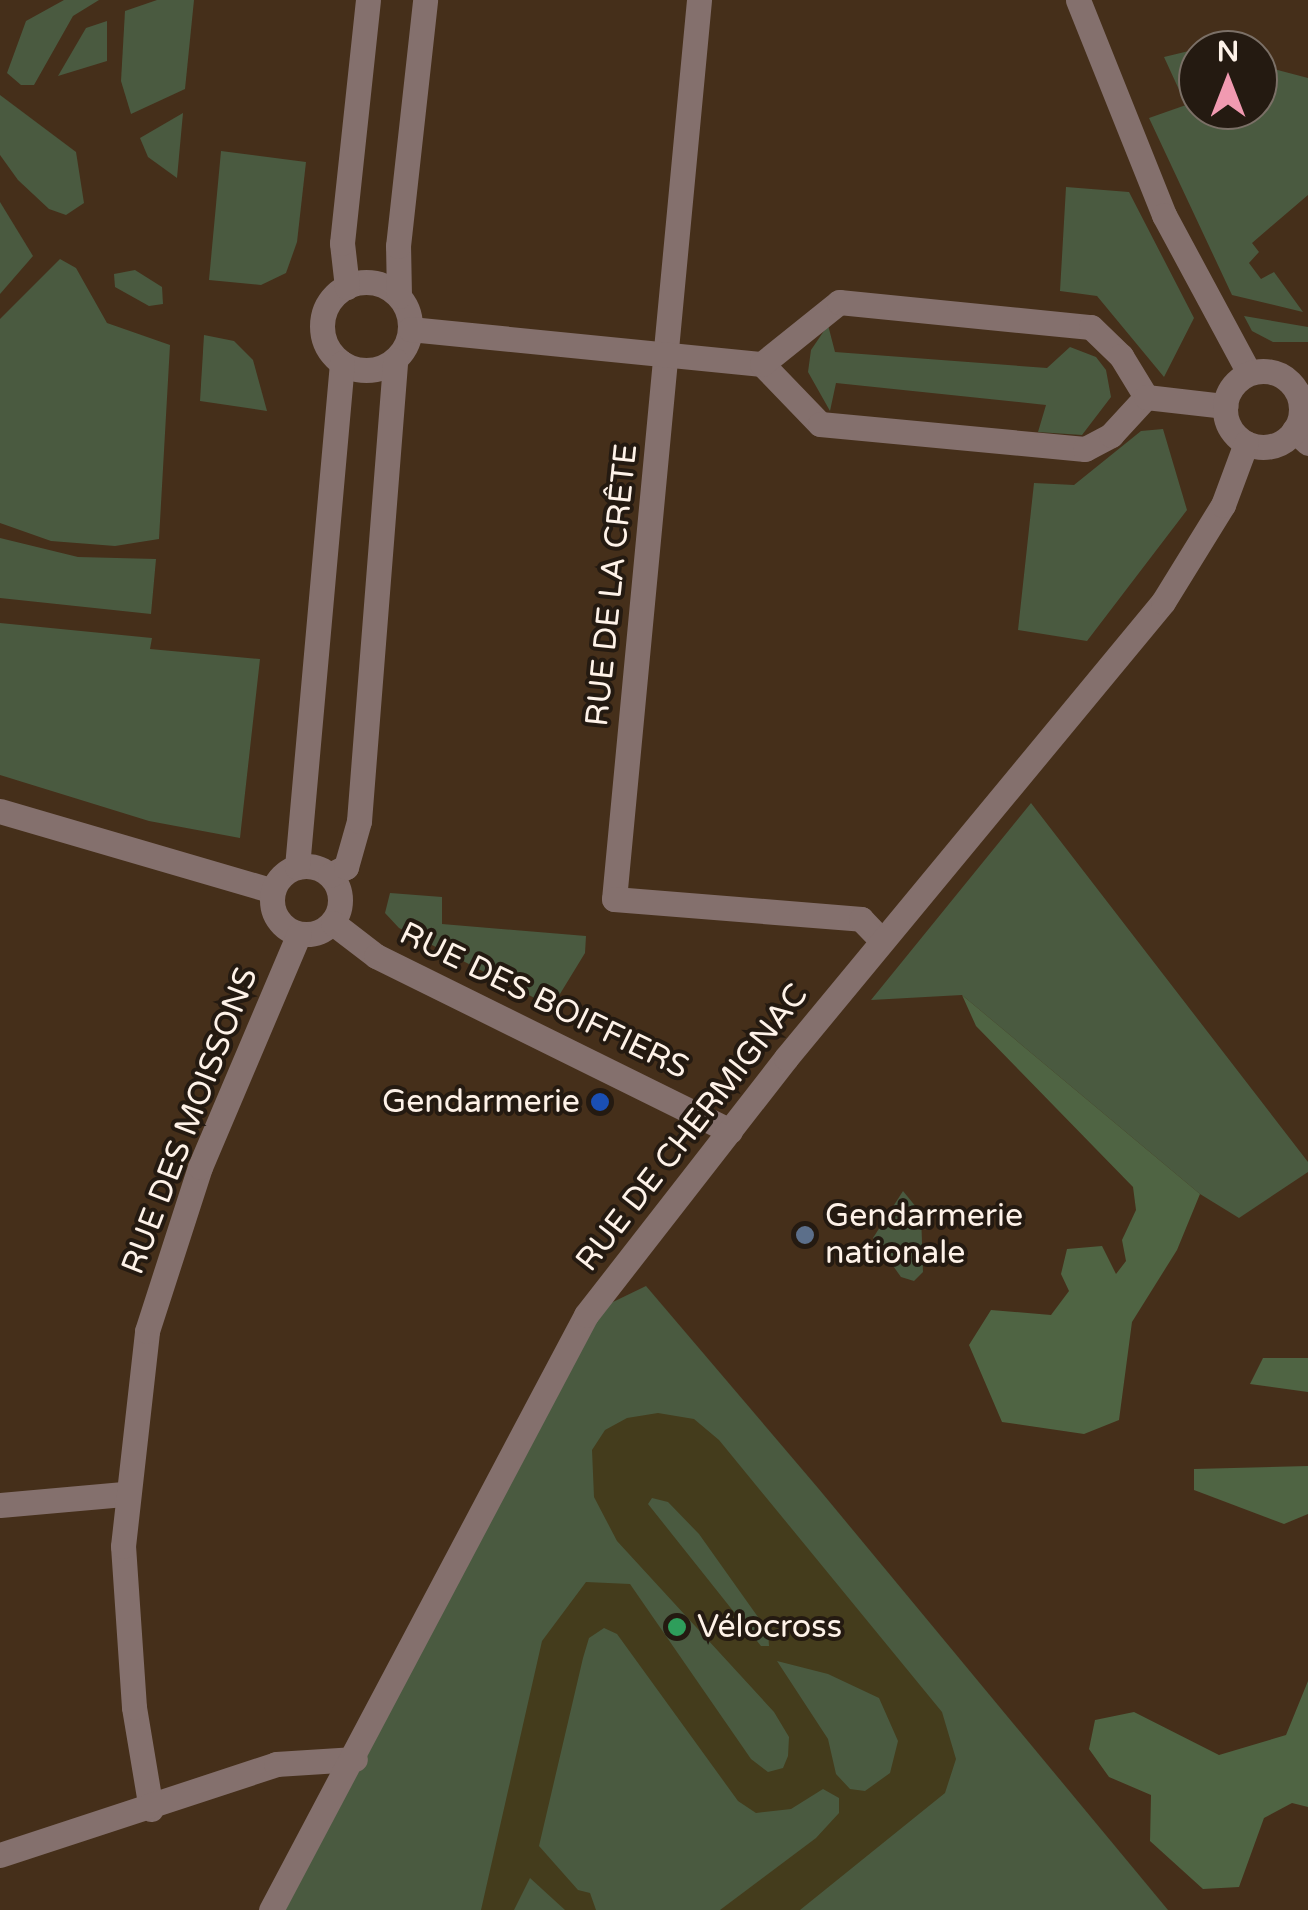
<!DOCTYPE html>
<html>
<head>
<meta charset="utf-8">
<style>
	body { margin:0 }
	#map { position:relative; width:1308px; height:1910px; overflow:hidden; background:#452f1a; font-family:"Varela Round",sans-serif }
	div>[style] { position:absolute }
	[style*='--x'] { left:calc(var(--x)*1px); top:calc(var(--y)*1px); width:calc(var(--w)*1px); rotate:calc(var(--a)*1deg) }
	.green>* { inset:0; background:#4a5a40 }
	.forest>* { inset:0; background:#4f6443 }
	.sand>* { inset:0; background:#443c1c }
	.minor>* { height:25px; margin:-12.5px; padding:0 12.5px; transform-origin:12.5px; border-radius:12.5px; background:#84706d }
	.minor>.ring { margin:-12.5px; padding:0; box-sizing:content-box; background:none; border:25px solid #84706d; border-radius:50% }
	.tertiary>* { height:25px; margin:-12.5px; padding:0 12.5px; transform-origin:12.5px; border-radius:12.5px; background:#84706d }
	.tertiary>.ring { margin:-12.5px; padding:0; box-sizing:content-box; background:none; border:25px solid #84706d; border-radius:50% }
	.dots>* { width:28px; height:28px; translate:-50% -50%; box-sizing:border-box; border:5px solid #241a11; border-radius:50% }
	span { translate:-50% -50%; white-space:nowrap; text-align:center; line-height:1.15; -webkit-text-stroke:8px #241a11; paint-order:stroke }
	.street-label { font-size:32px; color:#fef2e8 }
	.poi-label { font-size:32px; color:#fef2e8 }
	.right { translate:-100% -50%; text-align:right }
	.left { translate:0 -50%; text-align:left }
	.north { position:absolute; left:1178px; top:30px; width:100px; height:100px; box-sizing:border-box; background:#241a11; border:2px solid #7b7067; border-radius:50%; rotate:0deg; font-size:28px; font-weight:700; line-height:40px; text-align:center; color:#fef2e8 }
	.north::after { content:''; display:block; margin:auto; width:35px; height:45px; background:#f19ab1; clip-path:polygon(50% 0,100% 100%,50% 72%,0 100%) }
</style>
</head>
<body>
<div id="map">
	<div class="green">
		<i style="clip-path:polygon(64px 0,99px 0,73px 16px,34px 85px,21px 85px,7px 73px,26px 21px)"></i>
		<i style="clip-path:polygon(157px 0,194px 0,185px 89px,131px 114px,121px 81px,125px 11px)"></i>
		<i style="clip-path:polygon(107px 21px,107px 61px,58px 76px,86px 28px)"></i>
		<i style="clip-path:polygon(1193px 50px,1202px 50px,1198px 110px,1258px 110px,1258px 65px,1308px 78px,1308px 195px,1252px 243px,1259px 252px,1249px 263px,1261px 279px,1274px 272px,1303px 312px,1232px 295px,1149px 118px,1186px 105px,1164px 57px)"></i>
		<i style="clip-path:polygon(0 95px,76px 152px,84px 203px,66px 215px,49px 209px,18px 180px,0 155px)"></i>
		<i style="clip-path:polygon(183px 113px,177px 178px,148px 157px,140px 138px)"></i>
		<i style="clip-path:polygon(221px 151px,306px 162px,297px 242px,286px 273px,261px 285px,209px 280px)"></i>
		<i style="clip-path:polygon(1066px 187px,1129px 192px,1194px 318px,1164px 377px,1097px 296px,1060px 291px)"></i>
		<i style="clip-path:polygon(0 202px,33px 256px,0 294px)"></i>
		<i style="clip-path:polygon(60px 259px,76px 268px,107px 323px,170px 345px,159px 539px,115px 546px,51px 541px,0 523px,0 319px)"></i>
		<i style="clip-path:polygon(135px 270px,162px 287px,163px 304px,149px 306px,115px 287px,114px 274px)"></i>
		<i style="clip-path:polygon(1244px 316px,1308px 327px,1308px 342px,1273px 342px,1252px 331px)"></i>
		<i style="clip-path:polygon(828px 325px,835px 352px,1047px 368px,1070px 347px,1096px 357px,1106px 370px,1111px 397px,1082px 435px,1038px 432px,1046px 405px,836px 383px,830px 411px,808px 372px,811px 350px)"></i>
		<i style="clip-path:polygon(204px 335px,234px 341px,253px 360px,267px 411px,200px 401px)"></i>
		<i style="clip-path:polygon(1163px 429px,1187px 510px,1087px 641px,1018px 630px,1034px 483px,1074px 485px,1141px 431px)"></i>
		<i style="clip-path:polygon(0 538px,78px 557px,156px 559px,151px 614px,0 598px)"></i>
		<i style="clip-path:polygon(0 623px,152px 638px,150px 649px,260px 659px,240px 838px,149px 821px,0 775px)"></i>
		<i style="clip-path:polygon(1031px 803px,1308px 1162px,1308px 1172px,1239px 1218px,1200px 1194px,962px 995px,871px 1000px)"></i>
		<i style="clip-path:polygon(390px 893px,442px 897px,442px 924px,586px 936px,585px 953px,552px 1007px,399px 928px,385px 913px)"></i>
		<i style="clip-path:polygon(903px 1191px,921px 1213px,923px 1272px,914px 1281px,901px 1277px,873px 1238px)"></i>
		<i style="clip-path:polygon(646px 1286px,818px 1488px,1168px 1910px,276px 1910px,586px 1315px)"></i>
	</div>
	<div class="forest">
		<i style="clip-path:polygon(962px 995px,1200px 1194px,1177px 1250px,1132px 1322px,1119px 1420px,1084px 1434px,1002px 1422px,969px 1345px,991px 1310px,1051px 1315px,1069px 1291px,1061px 1274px,1067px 1249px,1102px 1246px,1116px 1274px,1126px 1261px,1122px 1240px,1136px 1210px,1133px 1187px,976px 1026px)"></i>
		<i style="clip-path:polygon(1263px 1358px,1308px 1358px,1308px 1392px,1250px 1384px)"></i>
		<i style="clip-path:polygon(1308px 1466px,1308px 1514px,1284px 1524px,1194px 1490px,1194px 1469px)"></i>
		<i style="clip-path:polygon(1308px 1681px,1308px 1807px,1292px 1803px,1264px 1818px,1239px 1887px,1203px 1889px,1150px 1841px,1151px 1795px,1109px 1777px,1089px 1749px,1095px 1720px,1134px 1712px,1219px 1755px,1286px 1735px)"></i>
	</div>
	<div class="sand">
		<i style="clip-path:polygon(evenodd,658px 1413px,694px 1419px,719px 1440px,942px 1712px,956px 1759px,945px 1793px,800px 1910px,720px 1910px,816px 1838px,839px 1813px,839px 1798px,823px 1789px,791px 1809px,756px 1813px,738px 1801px,617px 1634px,604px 1628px,589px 1638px,583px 1658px,539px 1846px,578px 1890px,590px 1893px,596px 1910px,565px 1910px,530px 1878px,514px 1910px,481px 1910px,542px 1641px,586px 1582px,630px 1584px,751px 1759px,768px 1772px,783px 1768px,788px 1756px,789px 1737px,774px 1712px,617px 1541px,594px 1497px,592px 1450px,605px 1430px,627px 1418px,658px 1413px,652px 1498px,668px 1502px,699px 1534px,768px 1631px,769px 1646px,761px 1646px,648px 1504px,652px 1498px,658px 1413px,777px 1661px,828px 1674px,879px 1698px,898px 1741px,890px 1773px,865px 1791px,850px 1789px,836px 1774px,828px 1739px,777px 1661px)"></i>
	</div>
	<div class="minor">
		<i style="--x:699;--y:0;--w:903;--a:95.4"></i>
		<i style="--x:614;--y:899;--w:248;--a:4.6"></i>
		<i style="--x:861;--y:919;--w:30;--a:46"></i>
		<i style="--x:1078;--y:0;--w:232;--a:68.2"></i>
		<i style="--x:1164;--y:215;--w:179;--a:61.7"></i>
		<i class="ring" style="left:322px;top:282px;width:63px;height:63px"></i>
		<i style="--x:347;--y:287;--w:44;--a:-96.5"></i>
		<i style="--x:342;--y:243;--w:244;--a:-83.9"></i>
		<i style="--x:399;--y:296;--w:50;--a:-91.1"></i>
		<i style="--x:398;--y:246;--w:247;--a:-83.7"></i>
		<i style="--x:410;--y:329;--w:354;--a:5.7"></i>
		<i style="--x:762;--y:364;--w:83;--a:46"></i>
		<i style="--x:820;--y:424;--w:266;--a:5.4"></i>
		<i style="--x:1085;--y:449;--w:30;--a:-28"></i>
		<i style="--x:1111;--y:435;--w:52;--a:-47.4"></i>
		<i style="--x:762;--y:364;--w:99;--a:-38.8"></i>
		<i style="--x:839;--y:302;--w:253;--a:5.7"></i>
		<i style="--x:1091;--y:327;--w:42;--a:44"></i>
		<i style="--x:1121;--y:356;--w:48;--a:58.6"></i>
		<i style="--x:1146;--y:397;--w:80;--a:6.5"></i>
		<i style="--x:1294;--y:430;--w:19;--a:43"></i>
		<i style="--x:0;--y:811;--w:284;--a:16.3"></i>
		<i class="ring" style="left:272px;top:866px;width:43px;height:43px"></i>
		<i style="--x:297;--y:867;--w:506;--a:-84.9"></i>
		<i style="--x:330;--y:875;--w:18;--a:-27"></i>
		<i style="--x:346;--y:867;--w:48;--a:-74.2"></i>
		<i style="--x:359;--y:821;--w:462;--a:-85.5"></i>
		<i style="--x:333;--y:923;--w:54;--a:37.5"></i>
		<i style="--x:376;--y:956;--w:395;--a:26.3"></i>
		<i style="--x:0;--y:1505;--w:124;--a:-5.1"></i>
		<i style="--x:151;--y:1809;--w:103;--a:-99.5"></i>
		<i style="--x:134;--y:1707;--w:161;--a:-93.9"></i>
		<i style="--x:123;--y:1546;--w:216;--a:-83.6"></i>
		<i style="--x:147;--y:1331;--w:172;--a:-72.1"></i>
		<i style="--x:200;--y:1167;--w:253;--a:-67"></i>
		<i style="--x:0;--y:1855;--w:291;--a:-18.2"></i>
		<i style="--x:276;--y:1764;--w:79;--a:-3.6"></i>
	</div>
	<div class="tertiary">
		<i class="ring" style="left:1225px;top:371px;width:51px;height:51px"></i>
		<i style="--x:271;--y:1910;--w:673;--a:-62.1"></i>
		<i style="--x:586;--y:1315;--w:326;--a:-52.1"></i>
		<i style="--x:786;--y:1058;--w:592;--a:-50.42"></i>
		<i style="--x:1163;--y:602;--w:114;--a:-58.3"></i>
		<i style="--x:1223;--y:505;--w:66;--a:-69.6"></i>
	</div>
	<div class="dots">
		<i style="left:600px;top:1102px;background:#1a4fb4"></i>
		<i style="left:805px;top:1235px;background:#5c6f8a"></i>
		<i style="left:677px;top:1627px;background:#2e9e5b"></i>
	</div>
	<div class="street-label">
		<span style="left:612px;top:585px;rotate:-84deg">RUE DE LA CRÊTE</span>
		<span style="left:544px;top:1001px;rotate:26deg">RUE DES BOIFFIERS</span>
		<span style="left:190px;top:1121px;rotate:-69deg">RUE DES MOISSONS</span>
		<span style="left:692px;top:1128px;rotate:-52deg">RUE DE CHERMIGNAC</span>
	</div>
	<div class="poi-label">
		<span class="right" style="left:580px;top:1102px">Gendarmerie</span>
		<span class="left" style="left:825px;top:1235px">Gendarmerie<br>nationale</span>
		<span class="left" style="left:697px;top:1627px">Vélocross</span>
	</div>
	<div class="north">N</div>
</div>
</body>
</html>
